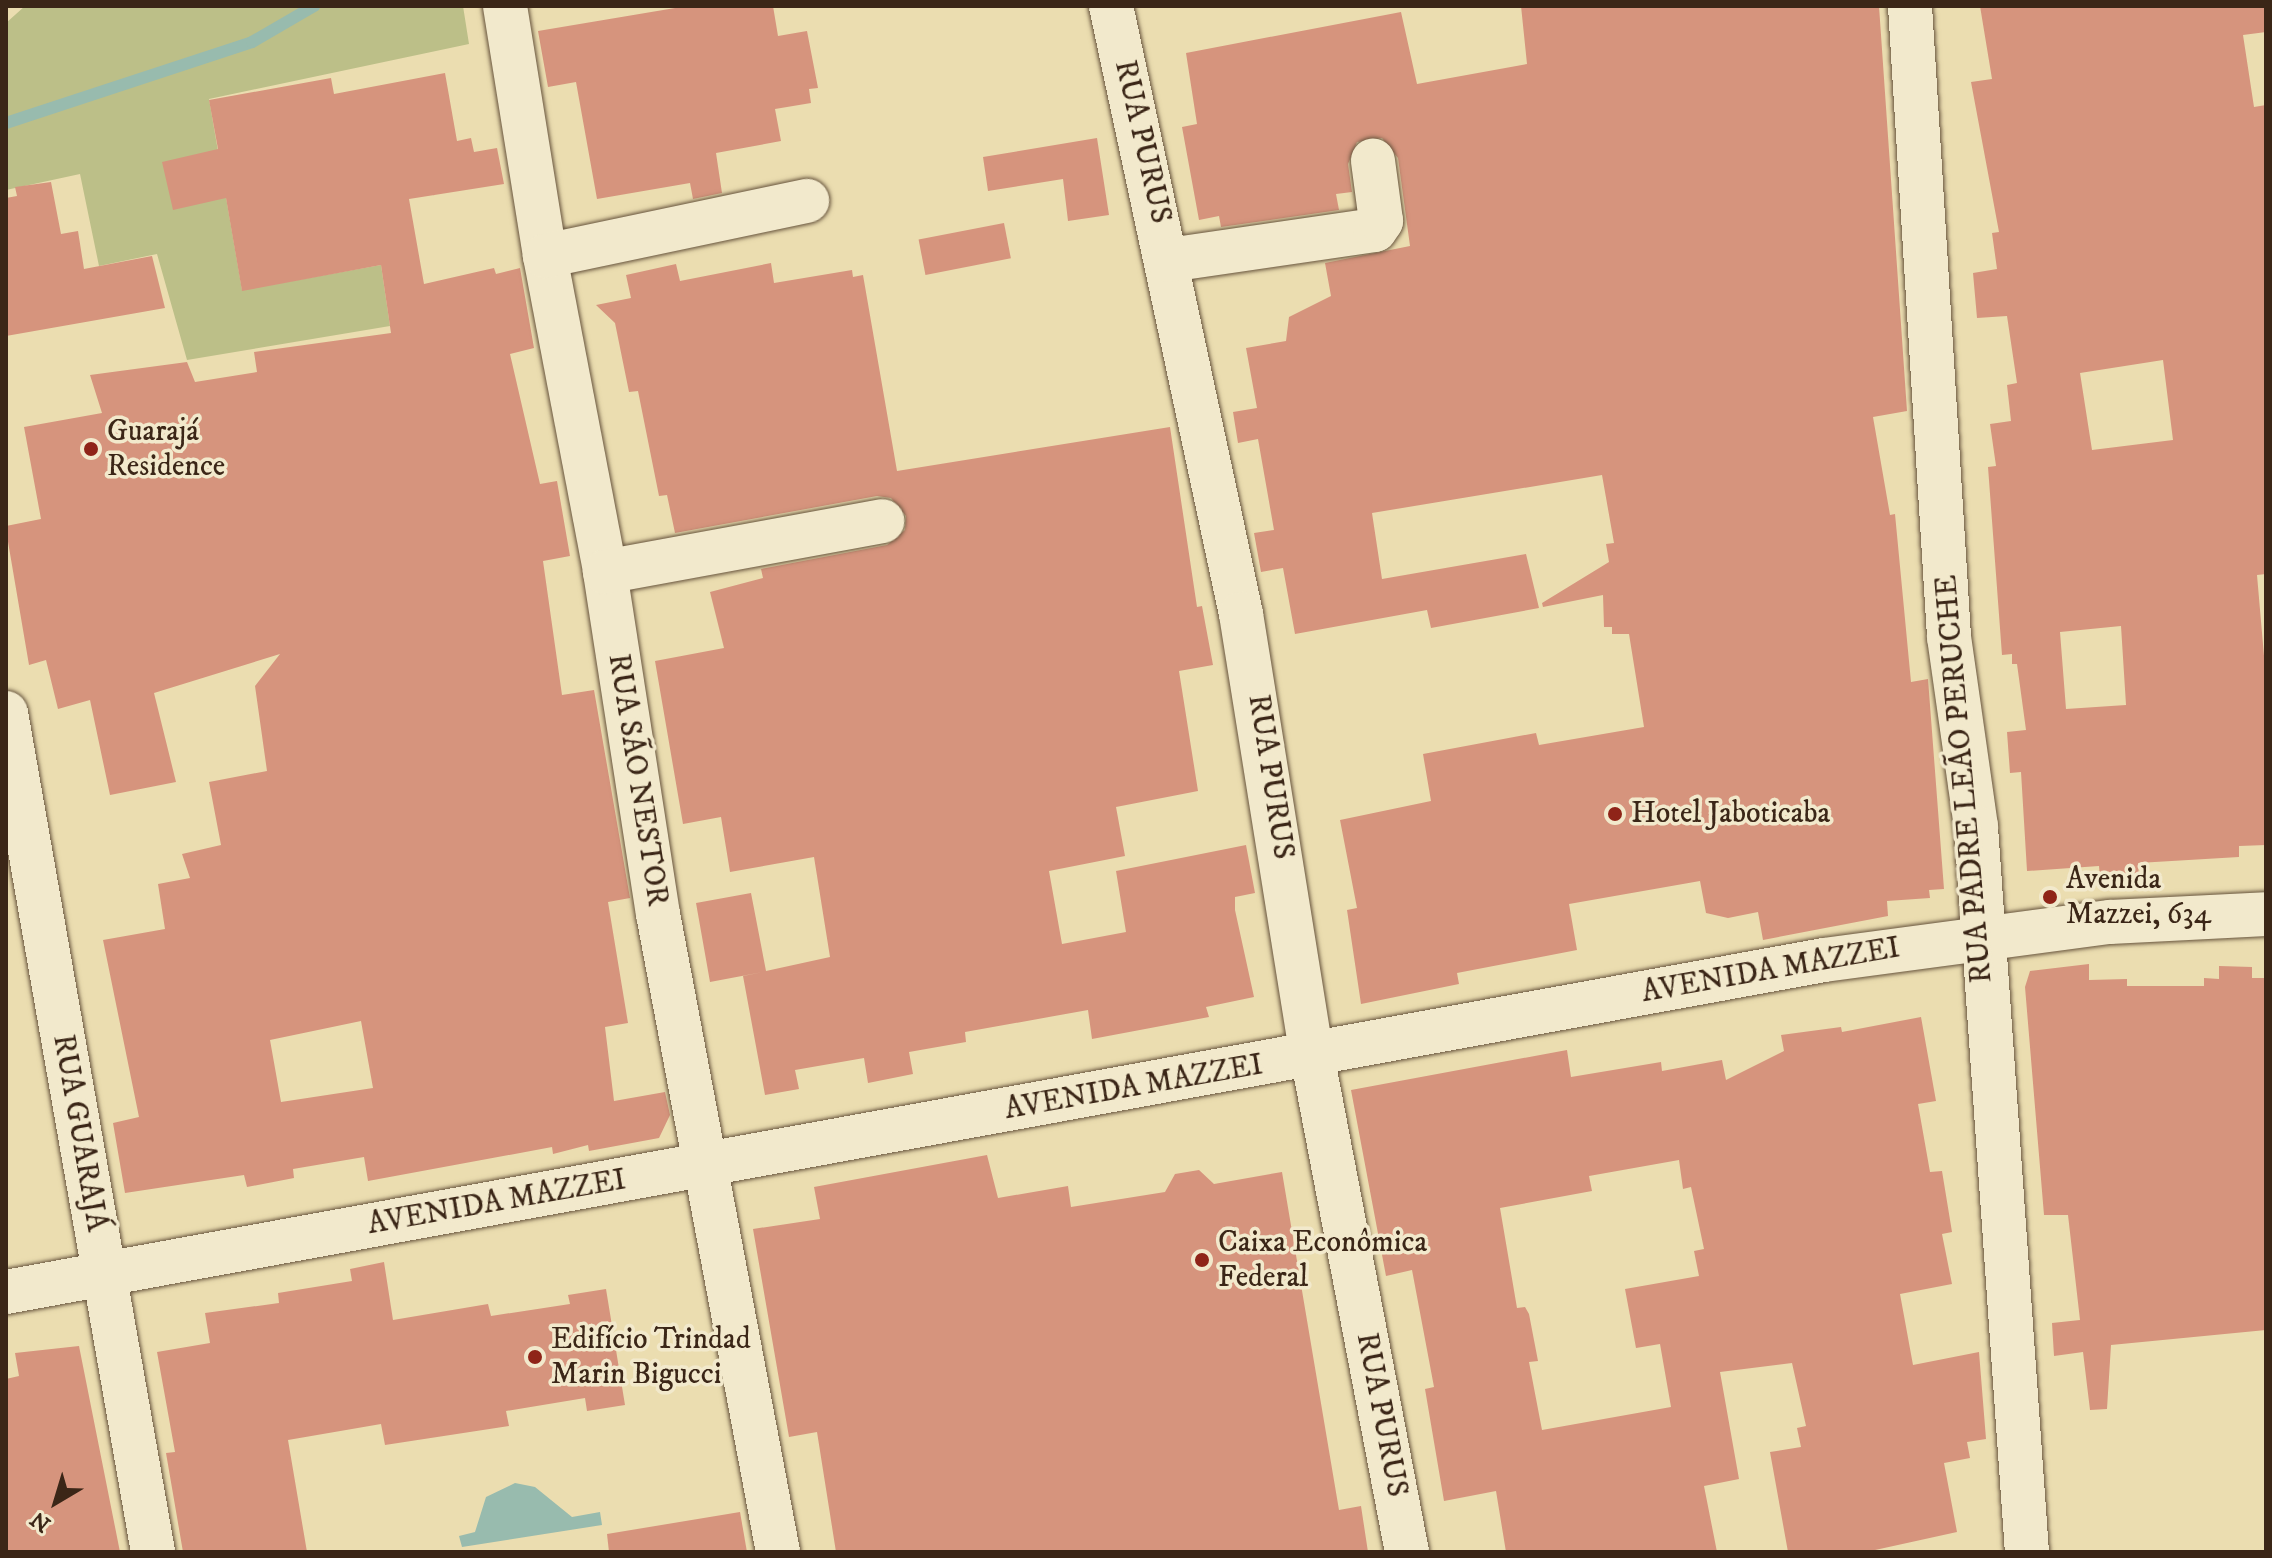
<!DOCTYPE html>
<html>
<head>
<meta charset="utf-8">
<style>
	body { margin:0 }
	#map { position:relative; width:2272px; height:1558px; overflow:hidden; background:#ebddb0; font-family:"IM FELL DW Pica",serif }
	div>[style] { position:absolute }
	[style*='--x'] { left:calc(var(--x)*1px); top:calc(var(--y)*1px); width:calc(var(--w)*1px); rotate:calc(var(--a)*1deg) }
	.green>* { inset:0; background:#bcbf88 }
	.water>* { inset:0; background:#98bbae }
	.stream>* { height:12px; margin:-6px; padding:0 6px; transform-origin:6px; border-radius:6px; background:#98bbae }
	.building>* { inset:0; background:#d6947d; transform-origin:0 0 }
	.roads { filter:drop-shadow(0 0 2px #67543d) drop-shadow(0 0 2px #67543d) }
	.minor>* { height:44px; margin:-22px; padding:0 22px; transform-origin:22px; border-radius:22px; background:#f2e9cc }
	.dots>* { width:22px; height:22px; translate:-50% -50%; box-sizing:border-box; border:4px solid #f2e9cc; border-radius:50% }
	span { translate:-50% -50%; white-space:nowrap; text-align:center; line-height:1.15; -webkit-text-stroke:7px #f2e9cc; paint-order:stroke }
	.street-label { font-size:30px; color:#3b2617 }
	.poi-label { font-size:30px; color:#3b2617 }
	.left { translate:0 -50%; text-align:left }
	.frame { position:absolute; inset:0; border:8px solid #3b2617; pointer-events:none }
	.north { position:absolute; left:16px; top:1462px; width:80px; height:80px; -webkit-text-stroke:6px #f2e9cc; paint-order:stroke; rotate:218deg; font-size:22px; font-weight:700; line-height:32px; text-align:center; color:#3b2617 }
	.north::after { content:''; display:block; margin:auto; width:28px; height:36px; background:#3b2617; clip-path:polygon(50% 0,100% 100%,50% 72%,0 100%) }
</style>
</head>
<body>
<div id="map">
	<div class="green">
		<i style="clip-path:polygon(25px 6px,463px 6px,469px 44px,209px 99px,242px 290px,381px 265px,390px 326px,187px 360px,157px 254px,99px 266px,80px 174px,6px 190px,6px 23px)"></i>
	</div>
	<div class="water">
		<i style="clip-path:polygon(515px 1483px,535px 1487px,572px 1517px,600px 1512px,602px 1525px,462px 1547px,459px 1536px,475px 1532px,486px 1497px)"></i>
	</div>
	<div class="stream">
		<i style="--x:6;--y:123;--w:259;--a:-18.2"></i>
		<i style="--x:252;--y:42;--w:72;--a:-30.1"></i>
	</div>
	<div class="building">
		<i style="clip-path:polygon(687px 6px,773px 6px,778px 36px,807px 31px,818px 88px,809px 89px,811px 103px,775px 109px,781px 141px,716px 153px,722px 193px,693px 199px,690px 183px,597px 199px,576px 82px,548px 87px,538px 31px)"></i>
		<i style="clip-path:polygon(1521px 6px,1879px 6px,1907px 411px,1873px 417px,1890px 515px,1895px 514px,1911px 682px,1928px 679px,1944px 889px,1929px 890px,1930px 898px,1887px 901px,1888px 916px,1763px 940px,1758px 912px,1728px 918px,1706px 913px,1700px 881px,1569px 904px,1577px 950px,1457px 973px,1459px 984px,1361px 1004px,1347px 910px,1357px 908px,1340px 820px,1431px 801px,1423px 754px,1536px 733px,1539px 745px,1644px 727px,1629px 634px,1612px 634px,1612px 627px,1604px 627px,1603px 595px,1543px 607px,1542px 603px,1609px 562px,1606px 544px,1614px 543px,1602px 475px,1372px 513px,1382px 579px,1526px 554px,1539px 608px,1431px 628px,1427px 610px,1295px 634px,1283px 568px,1261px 572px,1254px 533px,1274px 530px,1258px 439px,1238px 443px,1233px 412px,1257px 408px,1246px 348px,1286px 341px,1289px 317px,1331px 296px,1325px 263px,1410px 246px,1398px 158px,1382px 138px,1357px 142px,1348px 164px,1352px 192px,1336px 194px,1339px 210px,1221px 227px,1219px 216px,1199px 220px,1182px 127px,1197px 124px,1186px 53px,1401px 12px,1417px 84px,1527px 64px)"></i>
		<i style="clip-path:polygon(evenodd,1980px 6px,2266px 6px,2266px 32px,2243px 35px,2254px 107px,2266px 105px,2266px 574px,2257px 575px,2266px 679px,2266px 845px,2239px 846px,2239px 857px,2138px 863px,2139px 876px,2100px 879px,2099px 866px,2027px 871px,2021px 772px,2010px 773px,2007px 732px,2026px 730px,2017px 664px,2012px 664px,2012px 654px,2002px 655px,1988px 467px,1996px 466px,1990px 424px,2011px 421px,2007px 385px,2017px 383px,2007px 316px,1977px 318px,1973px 273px,1997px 269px,1992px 233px,1999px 232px,1971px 82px,1992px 79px,1980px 6px,2163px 360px,2173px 440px,2092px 450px,2080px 373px,2163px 360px,1980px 6px,2121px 626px,2126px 705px,2066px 709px,2060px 632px,2121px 626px)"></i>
		<i style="clip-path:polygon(evenodd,445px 73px,457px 141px,471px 138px,474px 152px,497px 148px,504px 184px,409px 199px,424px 284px,494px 268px,496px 274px,520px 268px,534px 348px,510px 354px,540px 484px,557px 481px,570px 556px,543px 561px,562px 695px,594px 690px,630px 898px,608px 902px,628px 1023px,605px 1027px,614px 1101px,665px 1092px,670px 1115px,659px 1138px,589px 1151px,588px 1145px,553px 1154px,552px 1147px,368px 1181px,364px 1157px,293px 1169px,294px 1178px,247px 1187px,244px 1175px,125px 1193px,113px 1123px,139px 1117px,103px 940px,165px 929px,158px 884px,190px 878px,182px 854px,221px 845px,209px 782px,267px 771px,255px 686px,280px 654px,154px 693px,176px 782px,110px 795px,90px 700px,58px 709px,46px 660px,29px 665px,6px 530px,6px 526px,41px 519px,24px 427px,102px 413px,90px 375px,187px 362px,195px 382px,257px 372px,254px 352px,391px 333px,381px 265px,242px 291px,226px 198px,173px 210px,162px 162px,218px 149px,209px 100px,331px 78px,334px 94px,445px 73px,361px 1021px,373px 1088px,281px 1102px,270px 1040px,361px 1021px)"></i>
		<i style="clip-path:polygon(1097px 138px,1109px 215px,1068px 221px,1063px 179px,988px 191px,983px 157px)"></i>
		<i style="clip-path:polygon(51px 182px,61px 234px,78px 231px,84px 269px,152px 256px,165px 308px,6px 336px,6px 198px,17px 196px,15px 187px)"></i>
		<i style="left:1004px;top:223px;width:36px;height:87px;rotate:79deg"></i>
		<i style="clip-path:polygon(771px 263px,774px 283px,852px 270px,853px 277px,863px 275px,897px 471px,1170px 427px,1197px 607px,1202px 606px,1213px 665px,1179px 671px,1198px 791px,1116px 807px,1125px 856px,1049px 871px,1062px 944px,1126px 932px,1116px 871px,1246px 845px,1255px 893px,1235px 897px,1235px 910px,1254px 997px,1206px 1007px,1209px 1017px,1092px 1039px,1088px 1010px,965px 1032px,966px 1042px,909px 1052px,913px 1074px,868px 1083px,864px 1058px,795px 1070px,799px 1089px,765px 1095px,743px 976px,763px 972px,710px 982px,696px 903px,751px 893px,766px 971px,830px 957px,814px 857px,730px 872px,721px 817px,683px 824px,655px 661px,724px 648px,710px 592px,763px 578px,761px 569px,887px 545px,905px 530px,906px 516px,891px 498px,877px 496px,675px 533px,667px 495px,659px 496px,638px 391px,629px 392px,615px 323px,596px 305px,631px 298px,626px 275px,676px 264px,680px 281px)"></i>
		<i style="clip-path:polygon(2089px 964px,2089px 980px,2127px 979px,2127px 986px,2204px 986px,2204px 978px,2219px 979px,2219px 966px,2252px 967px,2252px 978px,2264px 978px,2266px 1207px,2266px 1330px,2111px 1345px,2107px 1409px,2090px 1410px,2083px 1352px,2054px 1356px,2052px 1323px,2080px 1320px,2068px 1215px,2044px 1215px,2025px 987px,2030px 971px)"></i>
		<i style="clip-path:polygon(evenodd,1921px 1017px,1936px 1101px,1918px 1104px,1930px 1172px,1942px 1171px,1952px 1232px,1942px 1234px,1952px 1284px,1900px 1294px,1913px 1365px,1979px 1352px,1986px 1439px,1967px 1442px,1970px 1458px,1944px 1463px,1957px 1532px,1866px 1552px,1788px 1552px,1770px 1452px,1801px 1447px,1797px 1428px,1806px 1426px,1792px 1363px,1720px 1372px,1739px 1479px,1704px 1486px,1717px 1552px,1506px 1552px,1496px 1491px,1444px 1501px,1425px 1389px,1434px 1387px,1412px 1270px,1386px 1276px,1351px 1090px,1567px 1050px,1571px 1077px,1661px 1062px,1662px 1071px,1722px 1060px,1726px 1080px,1784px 1051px,1781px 1035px,1841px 1027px,1842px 1032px,1921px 1017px,1679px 1160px,1683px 1189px,1691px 1187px,1704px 1249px,1694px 1251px,1699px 1276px,1625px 1289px,1636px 1348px,1660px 1344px,1671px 1407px,1542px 1430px,1529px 1362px,1538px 1361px,1529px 1314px,1525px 1307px,1517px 1308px,1500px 1208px,1592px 1191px,1589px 1176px,1679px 1160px)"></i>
		<i style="clip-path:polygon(987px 1155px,998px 1198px,1068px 1186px,1071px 1207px,1165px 1192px,1175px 1174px,1199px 1170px,1214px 1184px,1282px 1172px,1339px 1510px,1361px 1506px,1368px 1552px,836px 1552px,817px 1432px,789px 1437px,753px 1229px,820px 1219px,814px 1187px)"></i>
		<i style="clip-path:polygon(384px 1262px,393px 1320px,488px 1304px,491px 1316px,570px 1304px,568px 1295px,606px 1289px,625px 1405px,587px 1411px,585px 1398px,506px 1411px,509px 1426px,385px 1445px,381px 1424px,288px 1440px,307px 1552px,183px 1552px,166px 1453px,175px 1452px,157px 1352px,210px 1343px,205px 1313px,279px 1303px,278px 1293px,352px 1281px,350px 1269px)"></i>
		<i style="clip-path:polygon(79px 1346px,120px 1552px,6px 1552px,6px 1379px,19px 1376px,15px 1353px)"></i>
		<i style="clip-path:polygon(740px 1512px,747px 1552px,609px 1552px,607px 1534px)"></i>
	</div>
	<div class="roads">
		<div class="minor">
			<i style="--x:505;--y:6;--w:253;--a:80.9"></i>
			<i style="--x:545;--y:256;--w:322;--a:79.2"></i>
			<i style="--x:605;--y:572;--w:346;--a:81.2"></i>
			<i style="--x:658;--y:914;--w:649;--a:79.35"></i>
			<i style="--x:1111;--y:6;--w:622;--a:77.93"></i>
			<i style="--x:1241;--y:614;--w:447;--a:80.9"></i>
			<i style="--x:1312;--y:1055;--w:506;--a:79.18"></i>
			<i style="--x:1910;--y:6;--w:632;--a:86.46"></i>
			<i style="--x:1949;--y:637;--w:192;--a:81.9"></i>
			<i style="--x:1976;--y:827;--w:727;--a:85.98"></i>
			<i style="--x:545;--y:256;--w:268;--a:-11.9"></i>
			<i style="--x:1169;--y:260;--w:208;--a:-8.3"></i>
			<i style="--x:1375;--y:230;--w:11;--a:-56"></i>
			<i style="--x:1381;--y:221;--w:61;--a:-97.6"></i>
			<i style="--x:605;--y:572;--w:282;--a:-10.4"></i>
			<i style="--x:6;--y:713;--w:852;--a:80.06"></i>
			<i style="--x:6;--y:1292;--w:1848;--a:-10.35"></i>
			<i style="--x:1824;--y:960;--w:289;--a:-7.6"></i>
			<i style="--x:2110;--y:922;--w:156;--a:-2.9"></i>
		</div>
	</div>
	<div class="dots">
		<i style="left:91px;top:449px;background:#8f2418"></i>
		<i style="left:1615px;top:814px;background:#8f2418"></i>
		<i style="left:2050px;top:897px;background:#8f2418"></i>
		<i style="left:1202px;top:1260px;background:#8f2418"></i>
		<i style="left:535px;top:1357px;background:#8f2418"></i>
	</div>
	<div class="street-label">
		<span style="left:1142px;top:142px;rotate:77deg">RUA PURUS</span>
		<span style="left:1270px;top:777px;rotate:81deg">RUA PURUS</span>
		<span style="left:1965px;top:779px;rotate:-95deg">RUA PADRE LEÃO PERUCHE</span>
		<span style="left:637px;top:780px;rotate:81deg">RUA SÃO NESTOR</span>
		<span style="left:1771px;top:971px;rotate:-10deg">AVENIDA MAZZEI</span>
		<span style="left:1134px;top:1088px;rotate:-10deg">AVENIDA MAZZEI</span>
		<span style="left:79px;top:1133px;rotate:80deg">RUA GUARAJÁ</span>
		<span style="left:497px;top:1203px;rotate:-10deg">AVENIDA MAZZEI</span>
		<span style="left:1381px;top:1415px;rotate:79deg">RUA PURUS</span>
	</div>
	<div class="poi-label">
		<span class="left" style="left:107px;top:449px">Guarajá<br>Residence</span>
		<span class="left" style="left:1631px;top:814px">Hotel Jaboticaba</span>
		<span class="left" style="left:2066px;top:897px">Avenida<br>Mazzei, 634</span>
		<span class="left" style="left:1218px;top:1260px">Caixa Econômica<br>Federal</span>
		<span class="left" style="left:551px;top:1357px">Edifício Trindad<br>Marin Bigucci</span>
	</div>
	<div class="frame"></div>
	<div class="north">N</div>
</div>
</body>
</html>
